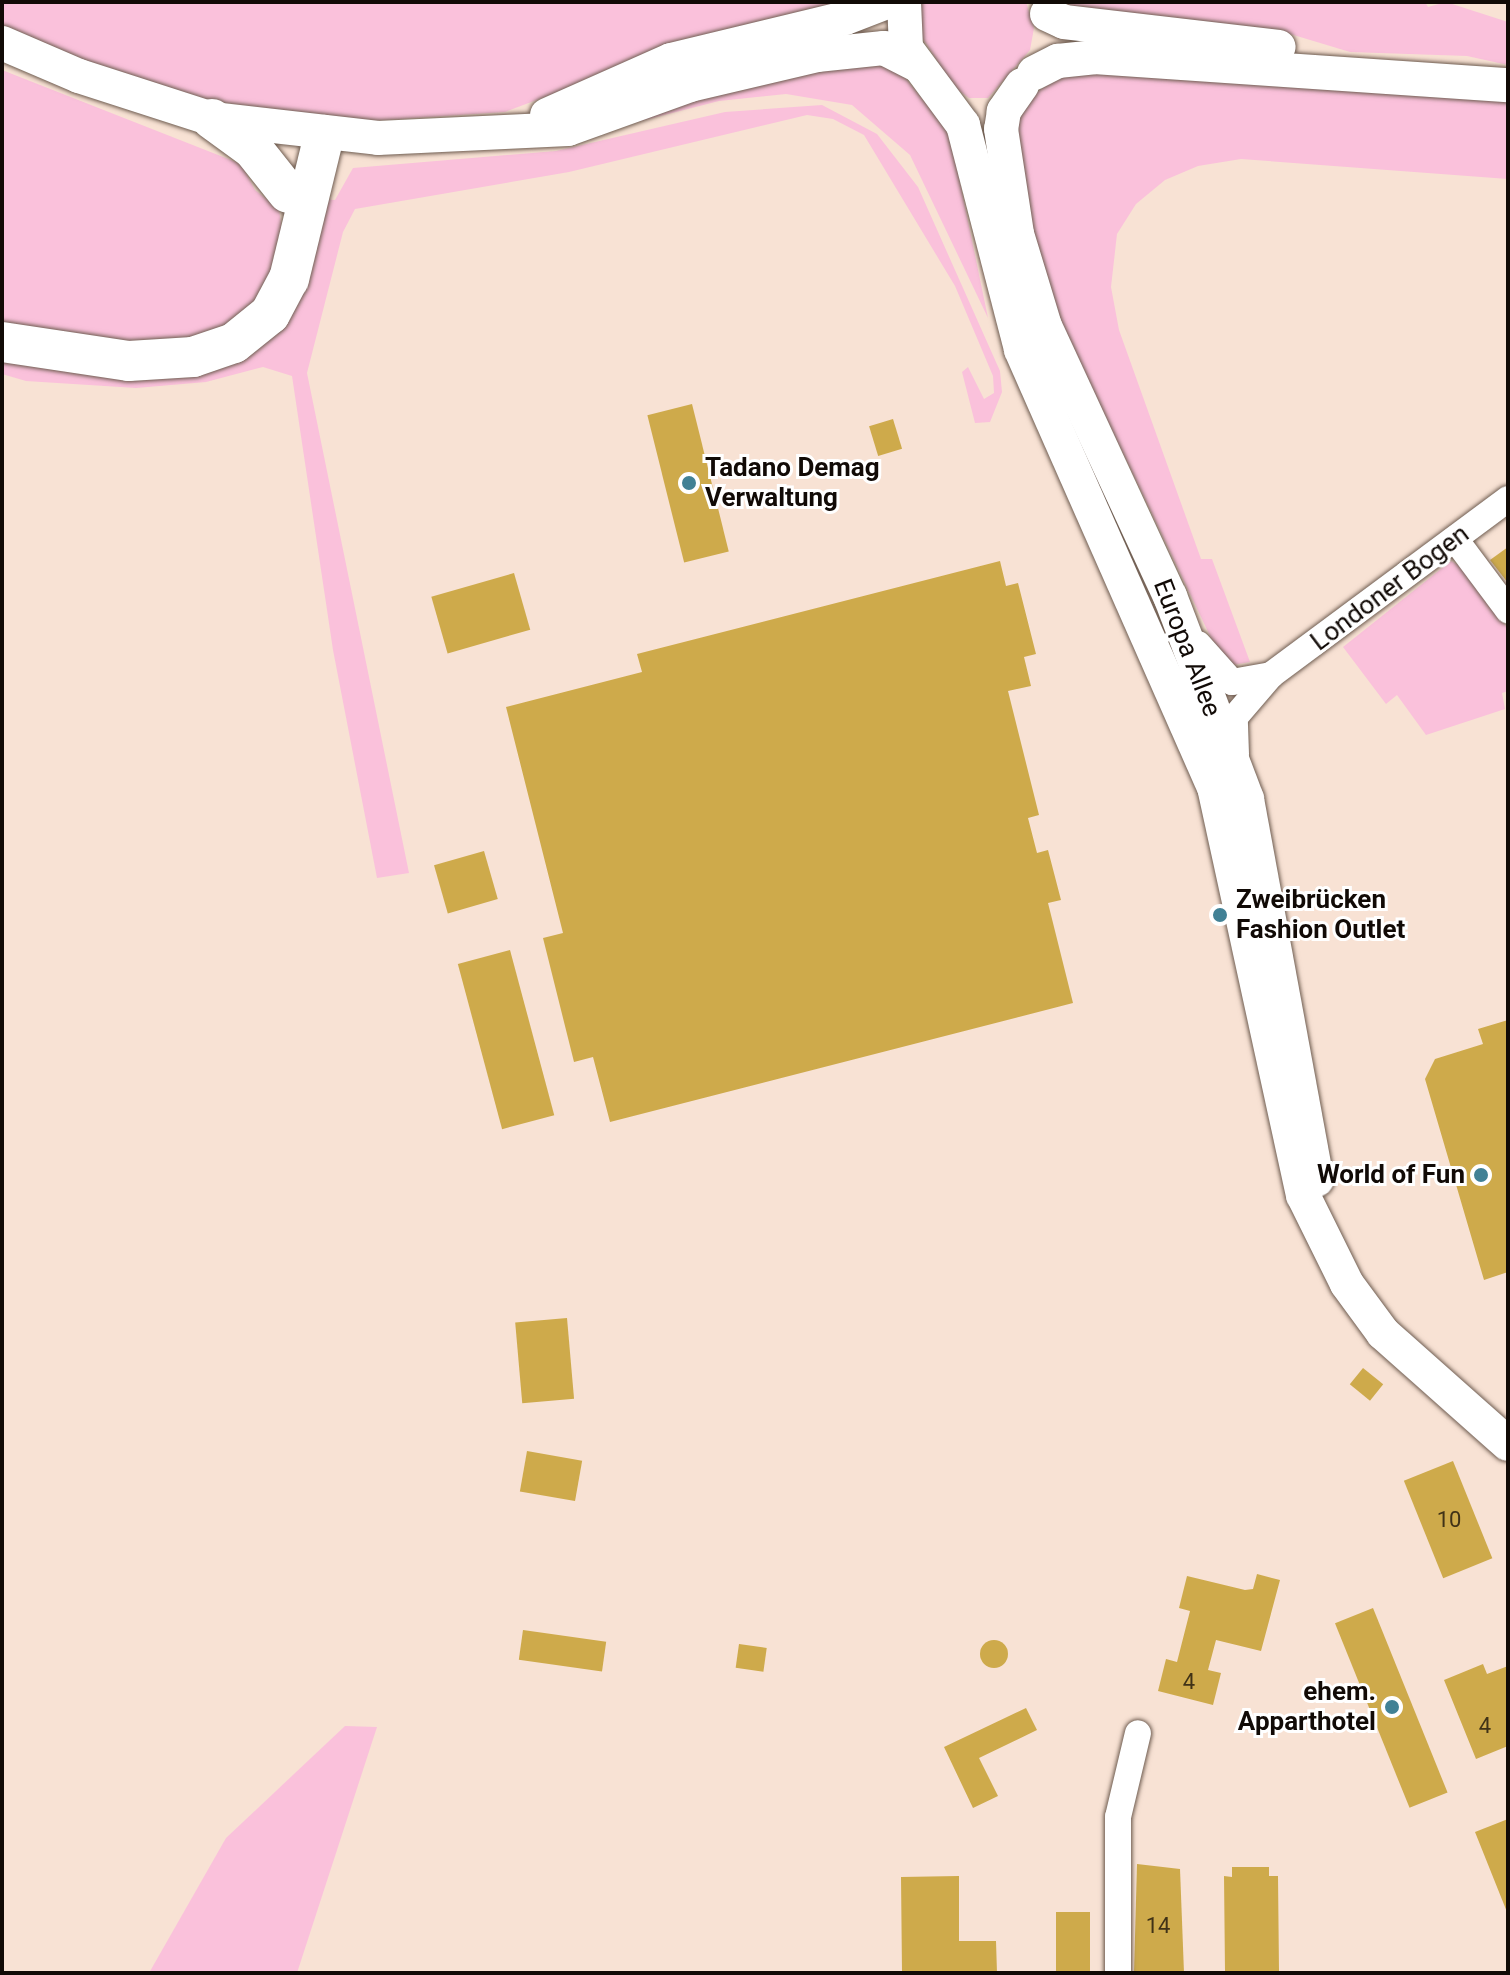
<!DOCTYPE html>
<html>
<head>
<meta charset="utf-8">
<style>
	body { margin:0 }
	#map { position:relative; width:1510px; height:1975px; overflow:hidden; background:#f8e2d4; font-family:Roboto,sans-serif }
	div>[style] { position:absolute }
	[style*='--x'] { left:calc(var(--x)*1px); top:calc(var(--y)*1px); width:calc(var(--w)*1px); rotate:calc(var(--a)*1deg) }
	.green>* { inset:0; background:#fac1db }
	.building>* { inset:0; background:#ceaa4b; transform-origin:0 0 }
	.round { border-radius:50% }
	.roads { filter:drop-shadow(0 0 2px #6e5c50) drop-shadow(0 0 2px #6e5c50) }
	.minor>* { height:26px; margin:-13px; padding:0 13px; transform-origin:13px; border-radius:13px; background:#fff }
	.major>* { height:34px; margin:-17px; padding:0 17px; transform-origin:17px; border-radius:17px; background:#fff }
	.highway>* { height:40px; margin:-20px; padding:0 20px; transform-origin:20px; border-radius:20px; background:#fff }
	.dots>* { width:22px; height:22px; translate:-50% -50%; box-sizing:border-box; border:4px solid #fff; border-radius:50% }
	span { translate:-50% -50%; white-space:nowrap; text-align:center; line-height:1.15; -webkit-text-stroke:6px #fff; paint-order:stroke }
	.number-label { font-size:22px; color:#403217 }
	.number-label span { -webkit-text-stroke-width:0 }
	.poi-label { font-size:26px; color:#110a06; font-weight:700 }
	.left { translate:0 -50%; text-align:left }
	.right { translate:-100% -50%; text-align:right }
	.street-label { font-size:26px; color:#110a06 }
	.frame { position:absolute; inset:0; border:4px solid #110a06; pointer-events:none }
</style>
</head>
<body>
<div id="map">
	<div class="green">
		<i style="clip-path:polygon(2px 2px,849px 2px,707px 36px,505px 112px,356px 122px,179px 96px,2px 30px)"></i>
		<i style="clip-path:polygon(918px 2px,1026px 2px,1034px 28px,1030px 50px,988px 98px,969px 98px,954px 87px,911px 20px)"></i>
		<i style="clip-path:polygon(1066px 2px,1425px 2px,1428px 7px,1446px 2px,1508px 22px,1508px 65px,1467px 56px,1350px 52px,1277px 30px,1074px 9px)"></i>
		<i style="clip-path:polygon(866px 62px,899px 70px,950px 134px,988px 318px,910px 155px,852px 105px,786px 94px,719px 101px,606px 130px,672px 101px)"></i>
		<i style="clip-path:polygon(1074px 66px,1508px 95px,1508px 179px,1241px 159px,1198px 166px,1165px 180px,1136px 204px,1117px 234px,1111px 287px,1119px 330px,1201px 559px,1212px 559px,1250px 662px,1233px 665px,1212px 640px,1044px 287px,1012px 134px,1032px 96px)"></i>
		<i style="clip-path:polygon(2px 70px,241px 164px,255px 190px,279px 209px,282px 231px,278px 267px,237px 327px,146px 350px,2px 330px)"></i>
		<i style="clip-path:polygon(822px 105px,877px 134px,918px 187px,1000px 371px,1002px 392px,990px 422px,975px 423px,962px 372px,968px 367px,984px 399px,994px 393px,993px 376px,955px 286px,864px 135px,833px 119px,807px 115px,569px 172px,355px 209px,343px 232px,307px 373px,409px 873px,377px 878px,333px 650px,292px 376px,263px 367px,206px 382px,136px 388px,26px 381px,2px 374px,2px 354px,224px 363px,320px 199px,335px 200px,353px 168px,556px 151px,725px 112px)"></i>
		<i style="clip-path:polygon(1451px 561px,1465px 569px,1508px 629px,1508px 691px,1502px 693px,1505px 709px,1426px 735px,1397px 695px,1386px 704px,1343px 647px)"></i>
		<i style="clip-path:polygon(345px 1726px,377px 1727px,297px 1973px,149px 1973px,226px 1838px)"></i>
	</div>
	<div class="building">
		<i style="left:692px;top:404px;width:152px;height:46px;rotate:76deg"></i>
		<i style="left:893px;top:419px;width:31px;height:25px;rotate:73deg"></i>
		<i style="clip-path:polygon(1508px 547px,1508px 583px,1490px 560px)"></i>
		<i style="clip-path:polygon(1000px 561px,1006px 586px,1018px 583px,1036px 654px,1024px 657px,1031px 686px,1008px 691px,1039px 815px,1028px 818px,1037px 853px,1048px 850px,1061px 900px,1048px 903px,1073px 1003px,610px 1122px,593px 1057px,574px 1062px,543px 938px,563px 933px,506px 707px,642px 672px,637px 654px)"></i>
		<i style="left:514px;top:573px;width:59px;height:86px;rotate:74deg"></i>
		<i style="left:484px;top:851px;width:50px;height:52px;rotate:74deg"></i>
		<i style="left:510px;top:950px;width:171px;height:54px;rotate:75deg"></i>
		<i style="clip-path:polygon(1508px 1020px,1508px 1272px,1484px 1280px,1425px 1079px,1435px 1059px,1483px 1044px,1478px 1029px)"></i>
		<i style="left:567px;top:1318px;width:81px;height:52px;rotate:85deg"></i>
		<i style="left:1363px;top:1368px;width:26px;height:21px;rotate:39deg"></i>
		<i style="left:527px;top:1451px;width:56px;height:41px;rotate:10deg"></i>
		<i style="left:1453px;top:1461px;width:105px;height:53px;rotate:68deg"></i>
		<i style="clip-path:polygon(1257px 1574px,1280px 1580px,1261px 1651px,1216px 1640px,1208px 1670px,1221px 1673px,1213px 1705px,1158px 1691px,1166px 1659px,1177px 1662px,1190px 1611px,1179px 1608px,1187px 1576px,1245px 1590px,1253px 1589px)"></i>
		<i style="left:1373px;top:1608px;width:199px;height:41px;rotate:68deg"></i>
		<i style="left:523px;top:1630px;width:84px;height:30px;rotate:8deg"></i>
		<i class="round" style="left:980px;top:1640px;width:28px;height:28px"></i>
		<i style="left:739px;top:1644px;width:28px;height:24px;rotate:8deg"></i>
		<i style="clip-path:polygon(1483px 1664px,1487px 1674px,1508px 1666px,1508px 1746px,1476px 1759px,1444px 1680px)"></i>
		<i style="clip-path:polygon(1026px 1708px,1037px 1730px,979px 1758px,998px 1796px,973px 1808px,944px 1747px)"></i>
		<i style="clip-path:polygon(1508px 1819px,1508px 1912px,1507px 1912px,1475px 1832px)"></i>
		<i style="clip-path:polygon(1137px 1864px,1180px 1869px,1184px 1973px,1134px 1973px)"></i>
		<i style="clip-path:polygon(1232px 1867px,1269px 1867px,1269px 1876px,1278px 1876px,1279px 1971px,1225px 1972px,1224px 1876px,1232px 1877px)"></i>
		<i style="clip-path:polygon(959px 1876px,959px 1941px,996px 1941px,997px 1973px,902px 1973px,901px 1877px)"></i>
		<i style="left:1056px;top:1912px;width:34px;height:61px"></i>
	</div>
	<div class="roads">
		<div class="minor">
			<i style="--x:1455;--y:539;--w:89;--a:53.3"></i>
			<i style="--x:1198;--y:644;--w:51;--a:48.2"></i>
			<i style="--x:1232;--y:682;--w:40;--a:-10"></i>
			<i style="--x:1236;--y:754;--w:37;--a:-92"></i>
			<i style="--x:1235;--y:717;--w:55;--a:-49.4"></i>
			<i style="--x:1271;--y:675;--w:295;--a:-36.6"></i>
			<i style="--x:1118;--y:1973;--w:156;--a:-90"></i>
			<i style="--x:1118;--y:1817;--w:86;--a:-76.6"></i>
		</div>
		<div class="major">
			<i style="--x:904;--y:2;--w:46;--a:87.5"></i>
			<i style="--x:906;--y:48;--w:96;--a:53.5"></i>
			<i style="--x:963;--y:125;--w:232;--a:75.5"></i>
			<i style="--x:1021;--y:350;--w:478;--a:66.2"></i>
			<i style="--x:1214;--y:787;--w:418;--a:77.7"></i>
			<i style="--x:1303;--y:1195;--w:99;--a:63.7"></i>
			<i style="--x:1347;--y:1284;--w:61;--a:53.7"></i>
			<i style="--x:1383;--y:1333;--w:167;--a:41.6"></i>
			<i style="--x:1047;--y:14;--w:19;--a:25"></i>
			<i style="--x:1064;--y:22;--w:216;--a:6.6"></i>
			<i style="--x:2;--y:43;--w:84;--a:23.2"></i>
			<i style="--x:79;--y:76;--w:140;--a:17.9"></i>
			<i style="--x:212;--y:119;--w:167;--a:6.5"></i>
			<i style="--x:378;--y:138;--w:190;--a:-2.7"></i>
			<i style="--x:568;--y:129;--w:130;--a:-19.8"></i>
			<i style="--x:690;--y:85;--w:130;--a:-13.3"></i>
			<i style="--x:817;--y:55;--w:67;--a:-6"></i>
			<i style="--x:884;--y:48;--w:38;--a:27"></i>
			<i style="--x:1034;--y:73;--w:27;--a:-27"></i>
			<i style="--x:1058;--y:61;--w:36;--a:-6"></i>
			<i style="--x:1094;--y:57;--w:415;--a:3.9"></i>
			<i style="--x:1022;--y:85;--w:32;--a:125"></i>
			<i style="--x:1004;--y:111;--w:18;--a:99"></i>
			<i style="--x:1001;--y:129;--w:106;--a:81.3"></i>
			<i style="--x:1017;--y:234;--w:96;--a:73.1"></i>
			<i style="--x:1045;--y:326;--w:298;--a:65.2"></i>
			<i style="--x:1170;--y:596;--w:217;--a:69.2"></i>
			<i style="--x:1247;--y:799;--w:387;--a:79.6"></i>
			<i style="--x:547;--y:115;--w:136;--a:-23.9"></i>
			<i style="--x:671;--y:60;--w:179;--a:-13.6"></i>
			<i style="--x:845;--y:18;--w:45;--a:-20.9"></i>
		</div>
		<div class="highway">
			<i style="--x:212;--y:119;--w:51;--a:36.2"></i>
			<i style="--x:253;--y:149;--w:56;--a:51.5"></i>
			<i style="--x:2;--y:342;--w:128;--a:8.5"></i>
			<i style="--x:129;--y:361;--w:64;--a:-3.6"></i>
			<i style="--x:193;--y:357;--w:43;--a:-18.9"></i>
			<i style="--x:234;--y:343;--w:46;--a:-38.9"></i>
			<i style="--x:270;--y:314;--w:40;--a:-62"></i>
			<i style="--x:289;--y:279;--w:148;--a:-76.3"></i>
		</div>
	</div>
	<div class="dots">
		<i style="left:689px;top:483px;background:#418195"></i>
		<i style="left:1220px;top:915px;background:#418195"></i>
		<i style="left:1481px;top:1175px;background:#418195"></i>
		<i style="left:1392px;top:1707px;background:#418195"></i>
	</div>
	<div class="number-label">
		<span style="left:1449px;top:1520px">10</span>
		<span style="left:1189px;top:1682px">4</span>
		<span style="left:1485px;top:1726px">4</span>
		<span style="left:1158px;top:1926px">14</span>
	</div>
	<div class="poi-label">
		<span class="left" style="left:705px;top:483px">Tadano Demag<br>Verwaltung</span>
		<span class="left" style="left:1236px;top:915px">Zweibrücken<br>Fashion Outlet</span>
		<span class="right" style="left:1465px;top:1175px">World of Fun</span>
		<span class="right" style="left:1376px;top:1707px">ehem.<br>Apparthotel</span>
	</div>
	<div class="street-label">
		<span style="left:1390px;top:588px;rotate:-37deg">Londoner Bogen</span>
		<span style="left:1187px;top:648px;rotate:69deg">Europa Allee</span>
	</div>
	<div class="frame"></div>
</div>
</body>
</html>
